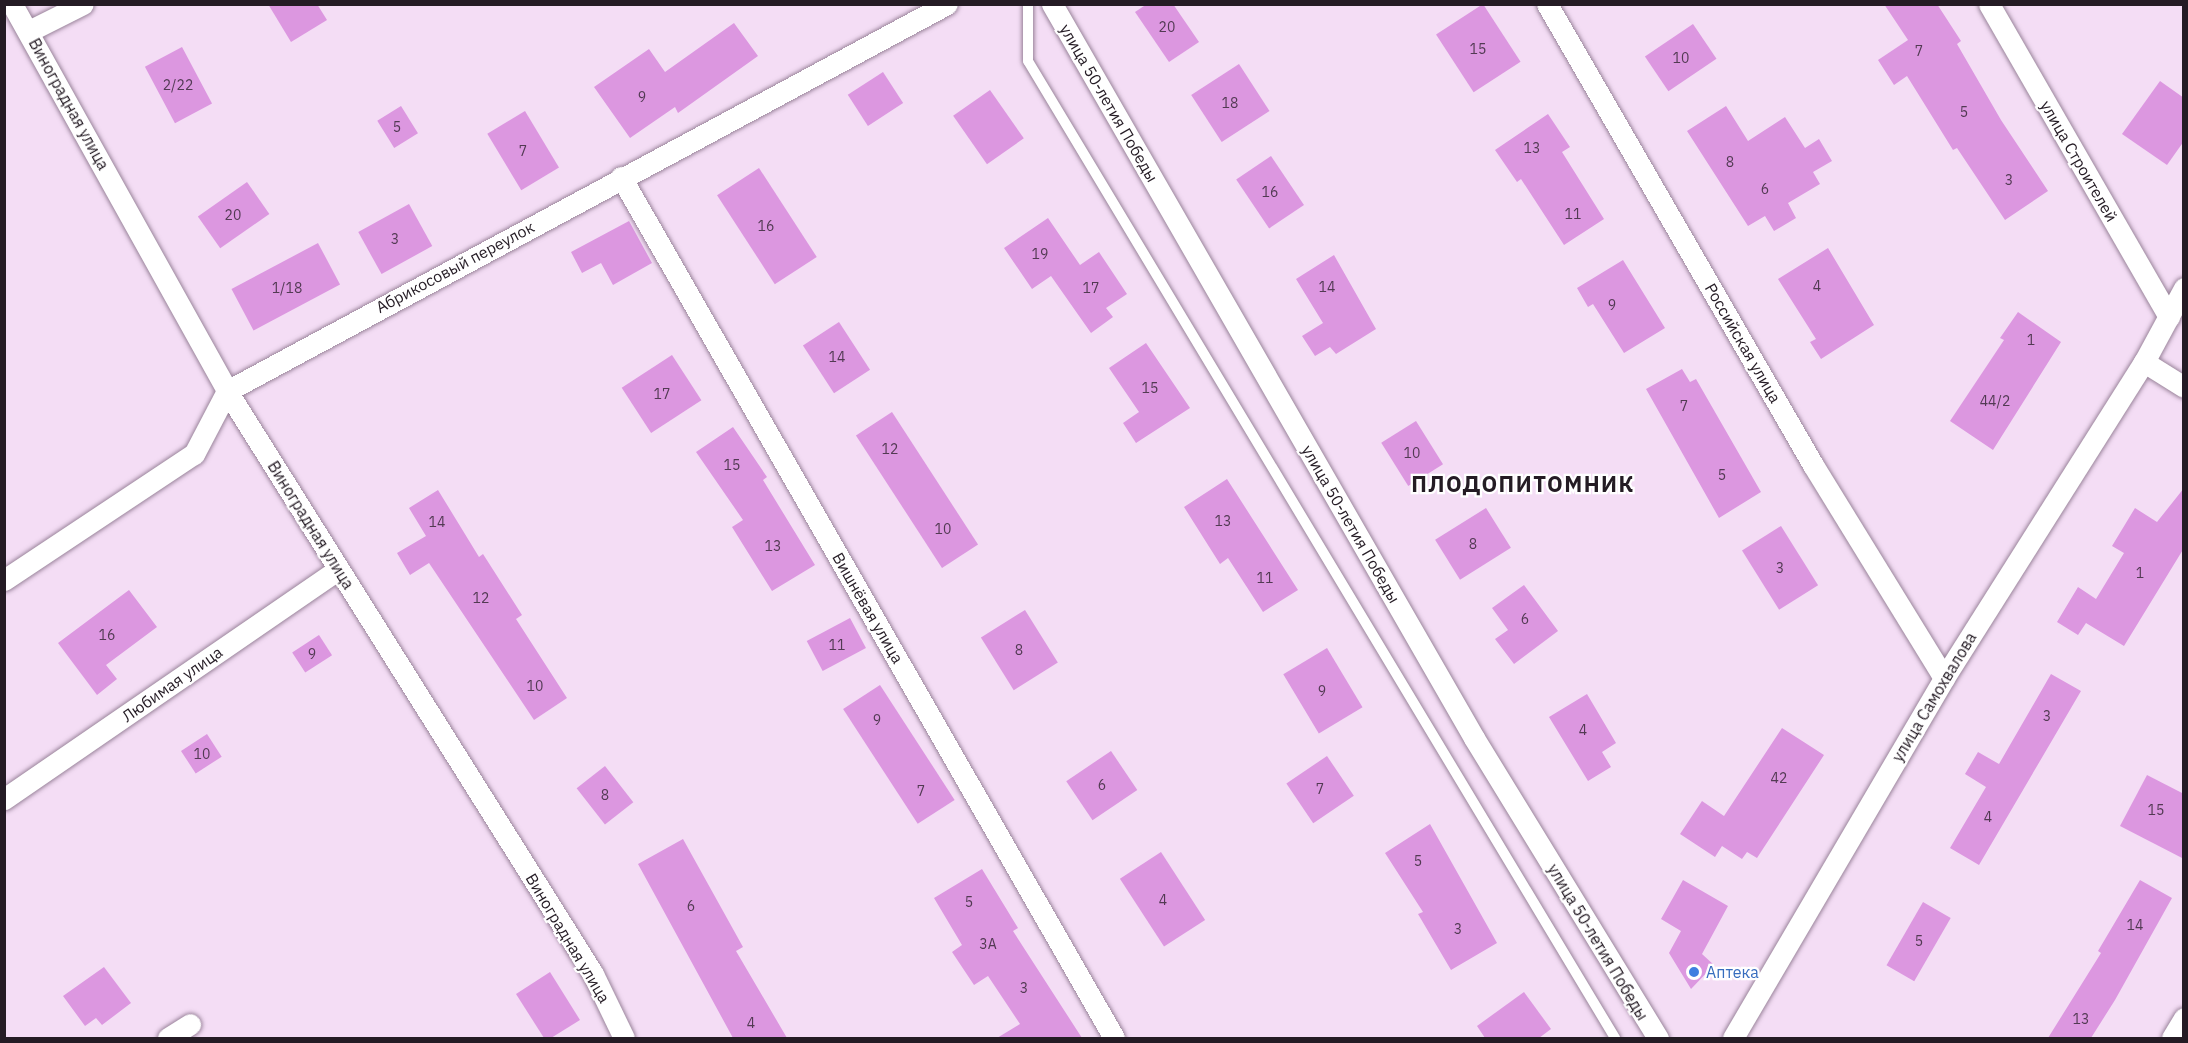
<!DOCTYPE html>
<html>
<head>
<meta charset="utf-8">
<style>
	body { margin:0 }
	#map { position:relative; width:2188px; height:1043px; overflow:hidden; background:#f4ddf5; font-family:"IBM Plex Sans",sans-serif }
	div>[style] { position:absolute }
	[style*='--x'] { left:calc(var(--x)*1px); top:calc(var(--y)*1px); width:calc(var(--w)*1px); rotate:calc(var(--a)*1deg) }
	.building>* { inset:0; background:#dc97e0; transform-origin:0 0 }
	.roads { filter:drop-shadow(0 0 2px #9a849b) drop-shadow(0 0 2px #9a849b) }
	.service>* { height:10px; margin:-5px; padding:0 5px; transform-origin:5px; border-radius:5px; background:#fff }
	.minor>* { height:21px; margin:-10.5px; padding:0 10.5px; transform-origin:10.5px; border-radius:10.5px; background:#fff }
	.dots>* { width:16px; height:16px; translate:-50% -50%; box-sizing:border-box; border:3px solid #fff; border-radius:50% }
	span { translate:-50% -50%; white-space:nowrap; text-align:center; line-height:1.15; -webkit-text-stroke:4.5px #fff; paint-order:stroke }
	.number-label { font-size:14px; color:#523a53 }
	.number-label span { -webkit-text-stroke-width:0 }
	.street-label { font-size:16px; color:#241b24 }
	.shop-label { font-size:16px; color:#366cbe }
	.left { translate:0 -50%; text-align:left }
	.district-label { font-size:22px; color:#241b24; font-weight:700; letter-spacing:1.5px }
	.frame { position:absolute; inset:0; border:6px solid #241b24; pointer-events:none }
</style>
</head>
<body>
<div id="map">
	<div class="building">
		<i style="clip-path:polygon(268px 4px,317px 4px,327px 20px,291px 42px)"></i>
		<i style="clip-path:polygon(1147px 4px,1173px 4px,1199px 42px,1169px 62px,1135px 12px)"></i>
		<i style="left:1483px;top:4px;width:69px;height:56px;rotate:57deg"></i>
		<i style="clip-path:polygon(1884px 4px,1937px 4px,1961px 41px,1957px 44px,2001px 120px,2048px 191px,2005px 220px,1957px 148px,1953px 150px,1907px 76px,1894px 85px,1878px 60px,1908px 40px)"></i>
		<i style="clip-path:polygon(734px 23px,758px 56px,678px 113px,675px 107px,630px 138px,594px 87px,649px 49px,665px 72px)"></i>
		<i style="left:1693px;top:24px;width:42px;height:58px;rotate:56deg"></i>
		<i style="left:182px;top:47px;width:64px;height:42px;rotate:62deg"></i>
		<i style="left:1239px;top:64px;width:56px;height:57px;rotate:57deg"></i>
		<i style="left:883px;top:72px;width:37px;height:42px;rotate:57deg"></i>
		<i style="clip-path:polygon(2160px 81px,2184px 98px,2184px 141px,2167px 165px,2122px 134px)"></i>
		<i style="left:990px;top:90px;width:59px;height:45px;rotate:55deg"></i>
		<i style="left:401px;top:106px;width:32px;height:28px;rotate:58deg"></i>
		<i style="clip-path:polygon(1726px 106px,1748px 141px,1785px 117px,1805px 148px,1819px 139px,1832px 161px,1813px 172px,1820px 184px,1788px 203px,1796px 218px,1774px 231px,1765px 216px,1748px 226px,1687px 131px)"></i>
		<i style="left:525px;top:111px;width:66px;height:44px;rotate:59deg"></i>
		<i style="clip-path:polygon(1548px 114px,1570px 147px,1562px 152px,1604px 219px,1564px 245px,1521px 179px,1517px 182px,1495px 150px)"></i>
		<i style="left:1271px;top:156px;width:59px;height:42px;rotate:56deg"></i>
		<i style="left:759px;top:168px;width:106px;height:50px;rotate:57deg"></i>
		<i style="left:247px;top:182px;width:39px;height:60px;rotate:55deg"></i>
		<i style="left:409px;top:204px;width:48px;height:58px;rotate:61deg"></i>
		<i style="clip-path:polygon(1048px 218px,1080px 265px,1099px 252px,1127px 294px,1106px 308px,1113px 317px,1091px 333px,1051px 276px,1032px 289px,1004px 248px)"></i>
		<i style="clip-path:polygon(629px 221px,652px 263px,613px 285px,601px 263px,582px 273px,571px 252px)"></i>
		<i style="left:318px;top:243px;width:47px;height:98px;rotate:62deg"></i>
		<i style="clip-path:polygon(1828px 248px,1874px 325px,1821px 359px,1810px 342px,1816px 339px,1778px 279px)"></i>
		<i style="clip-path:polygon(1334px 255px,1376px 329px,1336px 354px,1330px 347px,1315px 356px,1302px 336px,1323px 323px,1296px 279px)"></i>
		<i style="clip-path:polygon(1623px 260px,1665px 328px,1624px 353px,1593px 304px,1588px 307px,1577px 288px)"></i>
		<i style="clip-path:polygon(2018px 312px,2061px 342px,1993px 450px,1950px 421px,2004px 340px,2000px 338px)"></i>
		<i style="left:839px;top:322px;width:57px;height:43px;rotate:57deg"></i>
		<i style="clip-path:polygon(1146px 343px,1190px 408px,1136px 443px,1123px 423px,1139px 412px,1109px 368px)"></i>
		<i style="left:672px;top:355px;width:54px;height:60px;rotate:57deg"></i>
		<i style="clip-path:polygon(1682px 369px,1690px 382px,1696px 379px,1761px 492px,1719px 518px,1646px 389px)"></i>
		<i style="left:892px;top:412px;width:158px;height:43px;rotate:57deg"></i>
		<i style="left:1416px;top:421px;width:51px;height:41px;rotate:58deg"></i>
		<i style="clip-path:polygon(733px 427px,767px 477px,763px 480px,815px 565px,772px 591px,732px 527px,743px 520px,696px 452px)"></i>
		<i style="clip-path:polygon(1227px 479px,1298px 590px,1263px 612px,1228px 558px,1220px 564px,1184px 507px)"></i>
		<i style="clip-path:polygon(2184px 488px,2184px 548px,2124px 646px,2086px 623px,2078px 635px,2057px 622px,2078px 587px,2096px 599px,2124px 553px,2112px 546px,2135px 508px,2157px 522px)"></i>
		<i style="clip-path:polygon(438px 490px,479px 557px,483px 554px,522px 615px,516px 619px,567px 698px,534px 720px,429px 563px,410px 575px,397px 553px,426px 536px,409px 508px)"></i>
		<i style="left:1486px;top:508px;width:47px;height:60px;rotate:58deg"></i>
		<i style="left:1781px;top:526px;width:70px;height:46px;rotate:58deg"></i>
		<i style="clip-path:polygon(1524px 585px,1558px 631px,1514px 664px,1495px 639px,1508px 630px,1492px 608px)"></i>
		<i style="clip-path:polygon(129px 590px,157px 627px,106px 665px,117px 679px,97px 695px,58px 643px)"></i>
		<i style="left:1025px;top:610px;width:62px;height:52px;rotate:58deg"></i>
		<i style="left:850px;top:618px;width:34px;height:49px;rotate:62deg"></i>
		<i style="left:319px;top:635px;width:24px;height:32px;rotate:57deg"></i>
		<i style="left:1327px;top:648px;width:69px;height:51px;rotate:59deg"></i>
		<i style="clip-path:polygon(2051px 674px,2081px 691px,1979px 865px,1950px 848px,1986px 787px,1965px 774px,1978px 752px,1999px 764px)"></i>
		<i style="left:880px;top:685px;width:137px;height:44px;rotate:57deg"></i>
		<i style="clip-path:polygon(1587px 694px,1616px 743px,1602px 752px,1611px 767px,1588px 781px,1549px 717px)"></i>
		<i style="clip-path:polygon(1782px 728px,1824px 755px,1757px 858px,1747px 852px,1742px 859px,1722px 846px,1715px 857px,1680px 834px,1702px 801px,1724px 816px)"></i>
		<i style="left:207px;top:734px;width:27px;height:31px;rotate:57deg"></i>
		<i style="left:1111px;top:751px;width:47px;height:54px;rotate:56deg"></i>
		<i style="left:1327px;top:756px;width:48px;height:49px;rotate:56deg"></i>
		<i style="left:605px;top:766px;width:46px;height:36px;rotate:52deg"></i>
		<i style="clip-path:polygon(2147px 775px,2184px 794px,2184px 859px,2120px 826px)"></i>
		<i style="clip-path:polygon(1430px 824px,1497px 943px,1451px 970px,1418px 914px,1423px 912px,1385px 853px)"></i>
		<i style="clip-path:polygon(683px 839px,743px 947px,736px 951px,787px 1038px,733px 1038px,638px 864px)"></i>
		<i style="left:1161px;top:852px;width:81px;height:49px;rotate:57deg"></i>
		<i style="clip-path:polygon(982px 869px,1018px 928px,1013px 931px,1082px 1038px,997px 1038px,1020px 1024px,988px 976px,974px 985px,952px 952px,962px 945px,934px 898px)"></i>
		<i style="clip-path:polygon(1683px 880px,1728px 906px,1702px 954px,1714px 965px,1691px 989px,1669px 953px,1681px 931px,1661px 919px)"></i>
		<i style="clip-path:polygon(2140px 880px,2172px 898px,2115px 1000px,2091px 1038px,2048px 1038px,2101px 953px,2098px 951px)"></i>
		<i style="left:1923px;top:902px;width:32px;height:73px;rotate:30deg"></i>
		<i style="clip-path:polygon(104px 967px,131px 1003px,102px 1025px,96px 1018px,85px 1026px,63px 996px)"></i>
		<i style="clip-path:polygon(550px 972px,580px 1020px,551px 1038px,544px 1038px,516px 994px)"></i>
		<i style="clip-path:polygon(1524px 992px,1551px 1029px,1539px 1038px,1485px 1038px,1477px 1026px)"></i>
	</div>
	<div class="roads">
		<div class="service">
			<i style="--x:1028;--y:4;--w:57;--a:90"></i>
			<i style="--x:1028;--y:61;--w:1140;--a:59"></i>
		</div>
		<div class="minor">
			<i style="--x:12;--y:4;--w:443;--a:60.9"></i>
			<i style="--x:227;--y:391;--w:688;--a:57.88"></i>
			<i style="--x:593;--y:974;--w:71;--a:64.2"></i>
			<i style="--x:1052;--y:4;--w:847;--a:60.1"></i>
			<i style="--x:1474;--y:738;--w:352;--a:58.5"></i>
			<i style="--x:1547;--y:4;--w:532;--a:60.01"></i>
			<i style="--x:1813;--y:465;--w:250;--a:58.4"></i>
			<i style="--x:1989;--y:4;--w:361;--a:60.1"></i>
			<i style="--x:29;--y:31;--w:60;--a:-26.6"></i>
			<i style="--x:621;--y:177;--w:992;--a:60.2"></i>
			<i style="--x:2144;--y:362;--w:47;--a:32"></i>
			<i style="--x:4;--y:580;--w:228;--a:-33.6"></i>
			<i style="--x:194;--y:454;--w:71;--a:-62.4"></i>
			<i style="--x:227;--y:391;--w:817;--a:-28.26"></i>
			<i style="--x:4;--y:799;--w:406;--a:-34.5"></i>
			<i style="--x:168;--y:1038;--w:26;--a:-32"></i>
			<i style="--x:1733;--y:1038;--w:417;--a:-59.6"></i>
			<i style="--x:1944;--y:678;--w:374;--a:-57.7"></i>
			<i style="--x:2144;--y:362;--w:84;--a:-61.6"></i>
			<i style="--x:2172;--y:1038;--w:23;--a:-59"></i>
		</div>
	</div>
	<div class="dots">
		<i style="left:1694px;top:972px;background:#3f7fe0"></i>
	</div>
	<div class="number-label">
		<span style="left:1167px;top:27px">20</span>
		<span style="left:1478px;top:49px">15</span>
		<span style="left:1919px;top:51px">7</span>
		<span style="left:1681px;top:58px">10</span>
		<span style="left:178px;top:85px">2/22</span>
		<span style="left:642px;top:97px">9</span>
		<span style="left:1230px;top:103px">18</span>
		<span style="left:1964px;top:112px">5</span>
		<span style="left:397px;top:127px">5</span>
		<span style="left:1532px;top:148px">13</span>
		<span style="left:523px;top:151px">7</span>
		<span style="left:1730px;top:162px">8</span>
		<span style="left:2009px;top:180px">3</span>
		<span style="left:1765px;top:189px">6</span>
		<span style="left:1270px;top:192px">16</span>
		<span style="left:1573px;top:214px">11</span>
		<span style="left:233px;top:215px">20</span>
		<span style="left:766px;top:226px">16</span>
		<span style="left:395px;top:239px">3</span>
		<span style="left:1040px;top:254px">19</span>
		<span style="left:1817px;top:286px">4</span>
		<span style="left:1327px;top:287px">14</span>
		<span style="left:287px;top:288px">1/18</span>
		<span style="left:1091px;top:288px">17</span>
		<span style="left:1612px;top:305px">9</span>
		<span style="left:2031px;top:340px">1</span>
		<span style="left:837px;top:357px">14</span>
		<span style="left:1150px;top:388px">15</span>
		<span style="left:662px;top:394px">17</span>
		<span style="left:1995px;top:401px">44/2</span>
		<span style="left:1684px;top:406px">7</span>
		<span style="left:890px;top:449px">12</span>
		<span style="left:1412px;top:453px">10</span>
		<span style="left:732px;top:465px">15</span>
		<span style="left:1722px;top:475px">5</span>
		<span style="left:1223px;top:521px">13</span>
		<span style="left:437px;top:522px">14</span>
		<span style="left:943px;top:529px">10</span>
		<span style="left:1473px;top:544px">8</span>
		<span style="left:773px;top:546px">13</span>
		<span style="left:1780px;top:568px">3</span>
		<span style="left:2140px;top:573px">1</span>
		<span style="left:1265px;top:578px">11</span>
		<span style="left:481px;top:598px">12</span>
		<span style="left:1525px;top:619px">6</span>
		<span style="left:107px;top:635px">16</span>
		<span style="left:837px;top:645px">11</span>
		<span style="left:1019px;top:650px">8</span>
		<span style="left:312px;top:654px">9</span>
		<span style="left:535px;top:686px">10</span>
		<span style="left:1322px;top:691px">9</span>
		<span style="left:2047px;top:716px">3</span>
		<span style="left:877px;top:720px">9</span>
		<span style="left:1583px;top:730px">4</span>
		<span style="left:202px;top:754px">10</span>
		<span style="left:1779px;top:778px">42</span>
		<span style="left:1102px;top:785px">6</span>
		<span style="left:1320px;top:789px">7</span>
		<span style="left:921px;top:791px">7</span>
		<span style="left:605px;top:795px">8</span>
		<span style="left:2156px;top:810px">15</span>
		<span style="left:1988px;top:817px">4</span>
		<span style="left:1418px;top:861px">5</span>
		<span style="left:1163px;top:900px">4</span>
		<span style="left:969px;top:902px">5</span>
		<span style="left:691px;top:906px">6</span>
		<span style="left:2135px;top:925px">14</span>
		<span style="left:1458px;top:929px">3</span>
		<span style="left:1919px;top:941px">5</span>
		<span style="left:988px;top:944px">3А</span>
		<span style="left:1024px;top:988px">3</span>
		<span style="left:2081px;top:1019px">13</span>
		<span style="left:751px;top:1023px">4</span>
	</div>
	<div class="street-label">
		<span style="left:1109px;top:103px;rotate:60deg">улица 50-летия Победы</span>
		<span style="left:69px;top:104px;rotate:61deg">Виноградная улица</span>
		<span style="left:2079px;top:161px;rotate:60deg">улица Строителей</span>
		<span style="left:455px;top:267px;rotate:-28deg">Абрикосовый переулок</span>
		<span style="left:1743px;top:343px;rotate:60deg">Российская улица</span>
		<span style="left:1351px;top:524px;rotate:60deg">улица 50-летия Победы</span>
		<span style="left:311px;top:525px;rotate:58deg">Виноградная улица</span>
		<span style="left:868px;top:608px;rotate:60deg">Вишнёвая улица</span>
		<span style="left:172px;top:684px;rotate:-35deg">Любимая улица</span>
		<span style="left:1934px;top:697px;rotate:-59deg">улица Самохвалова</span>
		<span style="left:568px;top:938px;rotate:59deg">Виноградная улица</span>
		<span style="left:1598px;top:942px;rotate:59deg">улица 50-летия Победы</span>
	</div>
	<div class="shop-label">
		<span class="left" style="left:1706px;top:972px">Аптека</span>
	</div>
	<div class="district-label">
		<span style="left:1523px;top:484px">ПЛОДОПИТОМНИК</span>
	</div>
	<div class="frame"></div>
</div>
</body>
</html>
